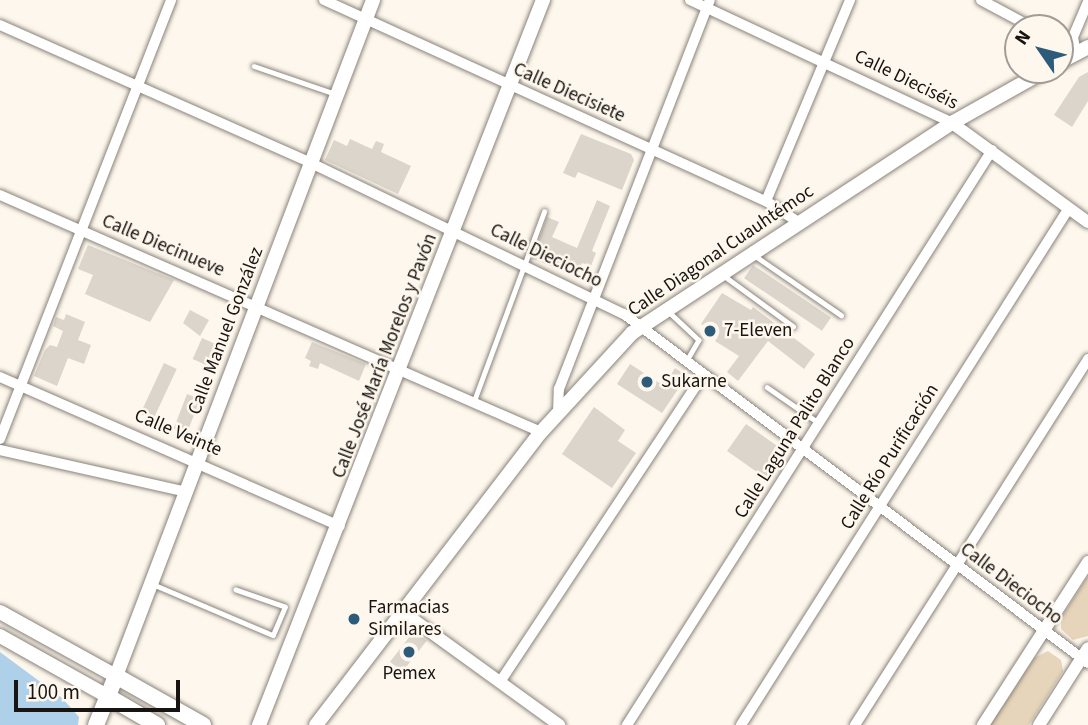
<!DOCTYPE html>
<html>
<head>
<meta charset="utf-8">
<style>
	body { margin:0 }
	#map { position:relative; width:1088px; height:725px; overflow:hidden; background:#fdf7ed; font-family:"Source Sans 3",sans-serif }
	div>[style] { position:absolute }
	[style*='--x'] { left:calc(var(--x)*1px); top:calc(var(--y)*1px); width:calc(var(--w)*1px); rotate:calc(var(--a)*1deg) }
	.green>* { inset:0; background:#e7d5bb }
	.water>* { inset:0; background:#afd0e9 }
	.building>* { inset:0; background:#dbd5cb; transform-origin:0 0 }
	.roads { filter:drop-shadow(0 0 2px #89837a) drop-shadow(0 0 2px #89837a) }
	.service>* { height:4.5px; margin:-2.25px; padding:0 2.25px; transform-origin:2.25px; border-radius:2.25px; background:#fff }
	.minor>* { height:10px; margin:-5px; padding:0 5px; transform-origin:5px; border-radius:5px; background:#fff }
	.tertiary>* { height:12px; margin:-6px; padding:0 6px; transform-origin:6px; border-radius:6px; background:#fff }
	.secondary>* { height:14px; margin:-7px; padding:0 7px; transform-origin:7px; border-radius:7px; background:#fff }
	.primary>* { height:14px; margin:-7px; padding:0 7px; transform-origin:7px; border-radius:7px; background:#fff }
	.trunk>* { height:16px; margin:-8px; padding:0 8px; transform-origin:8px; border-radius:8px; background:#fff }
	.dots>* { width:19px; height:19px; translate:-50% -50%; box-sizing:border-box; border:4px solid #fdf7ed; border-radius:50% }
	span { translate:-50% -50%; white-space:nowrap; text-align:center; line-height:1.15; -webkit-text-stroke:5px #fdf7ed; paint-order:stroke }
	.street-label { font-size:19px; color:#171411 }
	.poi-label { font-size:19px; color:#171411 }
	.left { translate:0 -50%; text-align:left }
	.north { position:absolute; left:1004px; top:14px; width:70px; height:70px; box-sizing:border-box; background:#fdf7ed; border:2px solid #a19c95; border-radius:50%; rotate:305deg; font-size:19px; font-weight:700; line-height:28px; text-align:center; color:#171411 }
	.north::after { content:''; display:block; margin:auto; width:24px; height:32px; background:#2d5b7a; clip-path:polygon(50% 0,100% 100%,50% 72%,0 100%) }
	.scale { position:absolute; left:14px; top:680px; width:166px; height:32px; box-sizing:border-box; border:4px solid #171411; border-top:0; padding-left:9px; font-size:21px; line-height:24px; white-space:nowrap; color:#171411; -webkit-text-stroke:5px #fdf7ed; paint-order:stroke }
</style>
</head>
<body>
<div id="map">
	<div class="green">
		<i style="clip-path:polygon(1088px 576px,1088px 636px,1073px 640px,1061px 629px,1061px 618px)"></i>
		<i style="clip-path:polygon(1048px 651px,1061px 660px,1063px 671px,1029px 725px,990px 725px,1034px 658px)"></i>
	</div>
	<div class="water">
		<i style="clip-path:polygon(0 652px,62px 698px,79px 717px,78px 725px,0 725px)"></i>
	</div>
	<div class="building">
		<i style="clip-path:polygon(1088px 72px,1088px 101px,1072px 127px,1054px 115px,1079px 77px)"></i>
		<i style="clip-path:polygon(581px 134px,631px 154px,634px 160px,622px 190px,578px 172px,575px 178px,563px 173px)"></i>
		<i style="clip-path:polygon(350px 139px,372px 149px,376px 141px,384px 144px,381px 152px,411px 166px,398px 194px,325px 160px,334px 140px,347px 146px)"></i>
		<i style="clip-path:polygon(597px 200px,610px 206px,592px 251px,596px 253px,591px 266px,582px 263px,577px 275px,532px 259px,547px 217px,559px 222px,552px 237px,577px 248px)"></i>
		<i style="clip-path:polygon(88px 245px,174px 280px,150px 322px,85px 294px,93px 275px,78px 269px)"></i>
		<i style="left:753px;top:265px;width:94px;height:16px;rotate:34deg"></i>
		<i style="clip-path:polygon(722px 293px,751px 310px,753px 307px,815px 354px,804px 369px,768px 341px,738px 381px,727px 372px,739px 356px,715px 341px,718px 337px,701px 324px)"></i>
		<i style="clip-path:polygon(190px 310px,209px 320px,200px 336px,183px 323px)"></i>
		<i style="clip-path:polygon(66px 314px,85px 322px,78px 340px,91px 345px,84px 364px,68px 358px,57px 386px,34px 376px,45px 350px,50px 345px,57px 347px,63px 331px,53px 326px,56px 317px,64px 320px)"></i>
		<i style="left:202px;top:338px;width:27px;height:23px;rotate:24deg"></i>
		<i style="clip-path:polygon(312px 342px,366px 364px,359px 381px,320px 363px,318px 369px,309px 366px,311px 361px,305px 358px)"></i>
		<i style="left:164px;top:363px;width:14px;height:56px;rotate:25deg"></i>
		<i style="clip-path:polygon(630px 364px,664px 386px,675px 368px,687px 376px,662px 413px,617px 384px)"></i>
		<i style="left:187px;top:394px;width:14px;height:37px;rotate:21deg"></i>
		<i style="clip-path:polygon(594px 407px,625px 430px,618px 441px,636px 453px,612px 488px,562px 454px)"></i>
		<i style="left:746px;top:424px;width:47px;height:33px;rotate:35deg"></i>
		<i style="left:414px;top:631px;width:16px;height:39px;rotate:38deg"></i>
	</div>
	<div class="roads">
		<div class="service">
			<i style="--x:254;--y:66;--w:87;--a:18.9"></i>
			<i style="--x:754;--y:255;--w:106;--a:34.6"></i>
			<i style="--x:723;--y:275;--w:87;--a:36.1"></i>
			<i style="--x:668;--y:311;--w:42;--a:43.1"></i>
			<i style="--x:699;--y:340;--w:24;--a:120"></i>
			<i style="--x:767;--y:387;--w:63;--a:34.7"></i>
			<i style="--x:474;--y:401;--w:202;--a:-69.7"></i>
			<i style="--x:155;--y:585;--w:128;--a:23"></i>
			<i style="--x:273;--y:635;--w:30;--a:-67"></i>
			<i style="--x:285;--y:607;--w:52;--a:-160.9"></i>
		</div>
		<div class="minor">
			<i style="--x:324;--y:0;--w:486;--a:24.5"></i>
			<i style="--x:766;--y:201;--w:38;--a:33"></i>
			<i style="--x:690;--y:0;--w:289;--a:25.1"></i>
			<i style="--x:981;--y:0;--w:59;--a:28.3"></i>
			<i style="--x:0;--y:25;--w:340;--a:23.9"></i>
			<i style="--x:311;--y:163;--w:348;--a:25.8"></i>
			<i style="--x:624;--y:314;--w:581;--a:36.95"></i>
			<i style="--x:1060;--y:44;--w:18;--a:29"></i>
			<i style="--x:1076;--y:53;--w:16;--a:-101"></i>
			<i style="--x:1073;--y:37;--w:39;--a:-67"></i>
			<i style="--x:0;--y:195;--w:591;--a:23.66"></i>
			<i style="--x:766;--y:201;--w:218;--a:-67.3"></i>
			<i style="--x:0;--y:377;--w:371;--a:23.7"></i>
			<i style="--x:558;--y:413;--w:24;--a:-88"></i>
			<i style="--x:559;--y:389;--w:417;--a:-68.8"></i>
			<i style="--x:0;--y:439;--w:471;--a:-68.7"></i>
			<i style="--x:0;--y:450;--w:191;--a:12.7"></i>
			<i style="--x:500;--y:682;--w:369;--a:-56.5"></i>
			<i style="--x:627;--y:725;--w:681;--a:-57.59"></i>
			<i style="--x:741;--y:725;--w:612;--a:-57.61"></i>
			<i style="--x:855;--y:725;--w:434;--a:-57.5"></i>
		</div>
		<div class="tertiary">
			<i style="--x:952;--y:123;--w:168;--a:36.1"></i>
			<i style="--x:403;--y:612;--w:193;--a:35.9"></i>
			<i style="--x:983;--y:725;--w:194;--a:-57.2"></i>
			<i style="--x:1039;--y:725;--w:91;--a:-57.5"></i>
		</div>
		<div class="secondary">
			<i style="--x:1060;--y:62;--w:32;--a:-28"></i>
			<i style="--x:0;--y:612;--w:132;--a:28.9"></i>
			<i style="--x:0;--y:636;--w:123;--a:29.3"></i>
			<i style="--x:316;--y:725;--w:369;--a:-52.5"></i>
			<i style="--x:541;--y:432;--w:134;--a:-47.4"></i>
			<i style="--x:632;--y:333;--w:383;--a:-33.3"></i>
			<i style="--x:952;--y:123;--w:108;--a:-29.4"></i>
		</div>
		<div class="primary">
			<i style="--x:116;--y:676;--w:723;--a:-69.18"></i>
			<i style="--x:259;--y:725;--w:779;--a:-68.61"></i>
		</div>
		<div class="trunk">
			<i style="--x:107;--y:696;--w:58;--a:30.1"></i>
			<i style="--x:96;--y:725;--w:53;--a:-67.8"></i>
			<i style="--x:116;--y:676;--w:100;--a:29.4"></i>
		</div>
	</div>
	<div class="dots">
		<i style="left:710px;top:331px;background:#2d5b7a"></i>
		<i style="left:647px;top:382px;background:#2d5b7a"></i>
		<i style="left:354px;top:619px;background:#2d5b7a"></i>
		<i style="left:409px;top:652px;background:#2d5b7a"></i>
	</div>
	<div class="street-label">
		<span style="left:906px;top:80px;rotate:26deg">Calle Dieciséis</span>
		<span style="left:569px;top:93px;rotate:24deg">Calle Diecisiete</span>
		<span style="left:163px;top:246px;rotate:23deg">Calle Diecinueve</span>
		<span style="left:721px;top:251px;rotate:-34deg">Calle Diagonal Cuauhtémoc</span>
		<span style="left:546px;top:256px;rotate:26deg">Calle Dieciocho</span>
		<span style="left:226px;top:331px;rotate:-69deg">Calle Manuel González</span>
		<span style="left:385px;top:356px;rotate:-69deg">Calle José María Morelos y Pavón</span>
		<span style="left:795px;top:428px;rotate:-58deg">Calle Laguna Palito Blanco</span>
		<span style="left:178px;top:433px;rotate:23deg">Calle Veinte</span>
		<span style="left:890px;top:457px;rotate:-58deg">Calle Río Purificación</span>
		<span style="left:1011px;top:584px;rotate:37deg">Calle Dieciocho</span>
	</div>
	<div class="poi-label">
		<span class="left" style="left:724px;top:331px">7-Eleven</span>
		<span class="left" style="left:661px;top:382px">Sukarne</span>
		<span class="left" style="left:368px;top:619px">Farmacias<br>Similares</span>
		<span style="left:409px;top:674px">Pemex</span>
	</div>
	<div class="north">N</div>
	<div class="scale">100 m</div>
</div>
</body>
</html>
